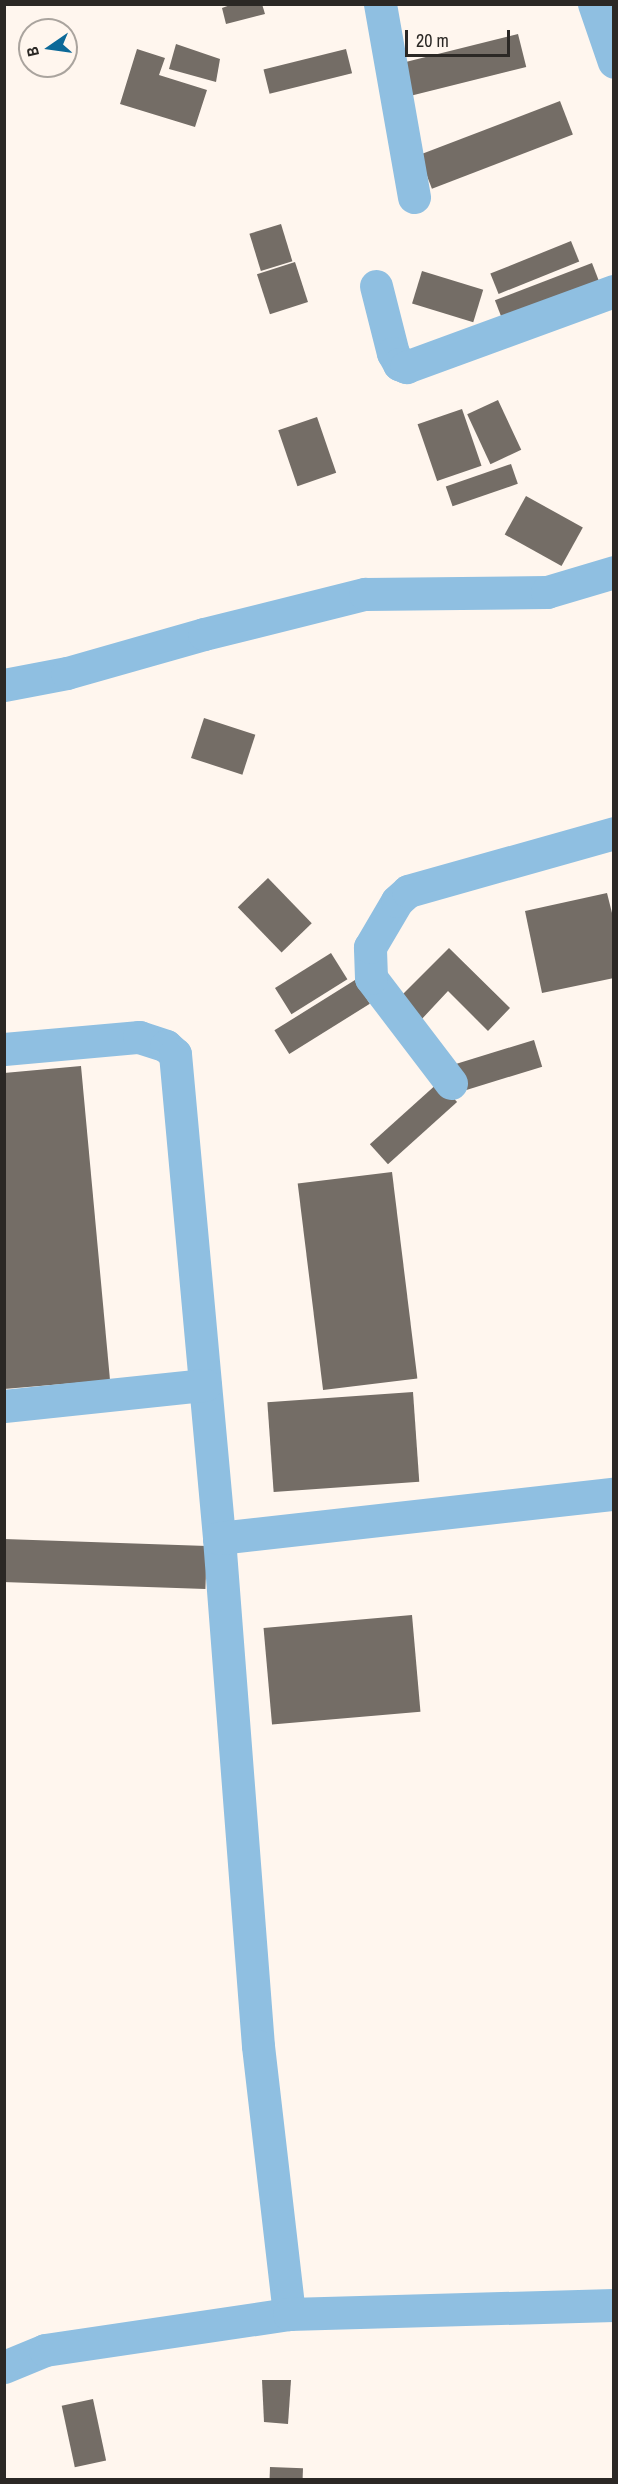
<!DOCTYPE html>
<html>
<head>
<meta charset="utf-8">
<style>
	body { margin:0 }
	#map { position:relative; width:618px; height:2484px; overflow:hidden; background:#fff6ee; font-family:"Archivo Narrow",sans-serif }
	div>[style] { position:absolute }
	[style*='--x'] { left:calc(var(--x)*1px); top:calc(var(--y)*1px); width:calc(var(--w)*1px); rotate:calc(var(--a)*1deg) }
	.building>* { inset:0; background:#746d66; transform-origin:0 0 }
	.minor>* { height:33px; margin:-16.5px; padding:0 16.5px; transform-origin:16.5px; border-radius:16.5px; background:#8fbfe1 }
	span { translate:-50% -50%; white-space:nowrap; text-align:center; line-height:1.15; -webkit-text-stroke:6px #fff6ee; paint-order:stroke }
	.frame { position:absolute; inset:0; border:6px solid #2b2825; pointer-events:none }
	.north { position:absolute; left:18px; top:18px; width:60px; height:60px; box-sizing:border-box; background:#fff6ee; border:2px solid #aaa49e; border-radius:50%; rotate:257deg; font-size:16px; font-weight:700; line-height:24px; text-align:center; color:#2b2825 }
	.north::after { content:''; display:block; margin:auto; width:21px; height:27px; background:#0c6998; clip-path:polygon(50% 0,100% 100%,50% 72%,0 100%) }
	.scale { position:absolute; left:405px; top:30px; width:105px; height:27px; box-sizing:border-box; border:3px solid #2b2825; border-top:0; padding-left:8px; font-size:18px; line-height:21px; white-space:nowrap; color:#2b2825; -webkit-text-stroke:4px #fff6ee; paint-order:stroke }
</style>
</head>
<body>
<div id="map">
	<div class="building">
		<i style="clip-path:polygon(233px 4px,262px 4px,265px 14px,226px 24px,222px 8px)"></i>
		<i style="left:518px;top:34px;width:34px;height:123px;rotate:76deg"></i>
		<i style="clip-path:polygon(176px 44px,220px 59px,216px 82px,169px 69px)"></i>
		<i style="clip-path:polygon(137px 49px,165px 58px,159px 75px,207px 90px,195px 127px,120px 104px)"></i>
		<i style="left:346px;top:49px;width:25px;height:85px;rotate:76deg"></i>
		<i style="left:560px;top:101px;width:36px;height:151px;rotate:69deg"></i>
		<i style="left:281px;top:224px;width:39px;height:33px;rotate:73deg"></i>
		<i style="left:571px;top:241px;width:22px;height:87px;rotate:68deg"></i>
		<i style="left:295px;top:262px;width:42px;height:40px;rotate:72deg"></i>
		<i style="left:592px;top:263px;width:22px;height:104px;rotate:69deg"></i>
		<i style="left:422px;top:271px;width:64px;height:34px;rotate:17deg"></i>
		<i style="left:498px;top:400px;width:55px;height:34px;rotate:65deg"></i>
		<i style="left:462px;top:409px;width:60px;height:47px;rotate:71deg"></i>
		<i style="left:317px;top:417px;width:59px;height:41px;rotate:71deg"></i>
		<i style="left:511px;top:464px;width:21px;height:69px;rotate:71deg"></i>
		<i style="left:526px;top:496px;width:65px;height:44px;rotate:29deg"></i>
		<i style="left:204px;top:718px;width:54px;height:42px;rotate:18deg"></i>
		<i style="left:268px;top:878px;width:63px;height:42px;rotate:46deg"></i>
		<i style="clip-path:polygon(607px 893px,614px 921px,614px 978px,542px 993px,525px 911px)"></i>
		<i style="clip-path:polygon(449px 948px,510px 1008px,488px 1031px,448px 991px,420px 1021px,398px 999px)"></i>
		<i style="left:331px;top:953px;width:31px;height:66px;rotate:58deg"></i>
		<i style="left:355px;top:980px;width:28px;height:95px;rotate:58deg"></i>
		<i style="left:534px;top:1040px;width:28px;height:86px;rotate:73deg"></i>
		<i style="clip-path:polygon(81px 1066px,110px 1380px,4px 1389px,4px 1073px)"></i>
		<i style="left:439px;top:1082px;width:27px;height:93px;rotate:48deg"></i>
		<i style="left:392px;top:1172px;width:208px;height:95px;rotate:83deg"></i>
		<i style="left:413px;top:1392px;width:90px;height:146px;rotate:86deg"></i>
		<i style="left:4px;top:1539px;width:203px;height:43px;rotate:2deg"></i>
		<i style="left:412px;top:1615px;width:97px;height:149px;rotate:85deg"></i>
		<i style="clip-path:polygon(262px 2380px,291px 2380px,288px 2424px,264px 2422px)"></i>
		<i style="left:93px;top:2399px;width:63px;height:32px;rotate:78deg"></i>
		<i style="left:270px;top:2467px;width:33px;height:13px;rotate:2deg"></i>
	</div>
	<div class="minor">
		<i style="--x:380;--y:4;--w:196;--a:80"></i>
		<i style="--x:594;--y:4;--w:61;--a:71"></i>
		<i style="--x:376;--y:286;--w:69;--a:75.8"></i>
		<i style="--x:393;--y:353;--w:13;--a:61"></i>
		<i style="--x:399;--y:364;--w:8;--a:23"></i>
		<i style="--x:406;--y:367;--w:221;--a:-20.1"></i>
		<i style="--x:4;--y:685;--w:64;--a:-10.8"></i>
		<i style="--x:67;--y:673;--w:142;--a:-15.9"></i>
		<i style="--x:204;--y:634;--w:166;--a:-14"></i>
		<i style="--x:365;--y:594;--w:182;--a:-0.6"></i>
		<i style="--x:547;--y:592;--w:70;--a:-16.6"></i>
		<i style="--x:4;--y:1049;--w:136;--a:-5.1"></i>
		<i style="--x:139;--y:1037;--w:28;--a:18"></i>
		<i style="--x:166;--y:1046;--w:12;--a:42"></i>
		<i style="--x:175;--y:1054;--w:486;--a:84.8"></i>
		<i style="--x:219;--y:1538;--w:509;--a:85.61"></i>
		<i style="--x:258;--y:2046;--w:270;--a:83.4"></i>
		<i style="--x:451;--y:1083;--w:132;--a:-127.3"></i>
		<i style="--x:371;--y:978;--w:31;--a:-92"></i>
		<i style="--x:370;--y:947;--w:53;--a:-59.6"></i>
		<i style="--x:397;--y:901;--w:15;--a:-42"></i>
		<i style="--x:408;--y:891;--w:214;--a:-15.7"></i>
		<i style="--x:4;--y:1406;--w:202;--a:-6"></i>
		<i style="--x:219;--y:1538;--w:397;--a:-6.4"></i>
		<i style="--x:4;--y:2367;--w:44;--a:-22.5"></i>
		<i style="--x:45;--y:2350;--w:247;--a:-8.4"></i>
		<i style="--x:289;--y:2314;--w:325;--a:-1.6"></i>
	</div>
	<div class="frame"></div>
	<div class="north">B</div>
	<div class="scale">20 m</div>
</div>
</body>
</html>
